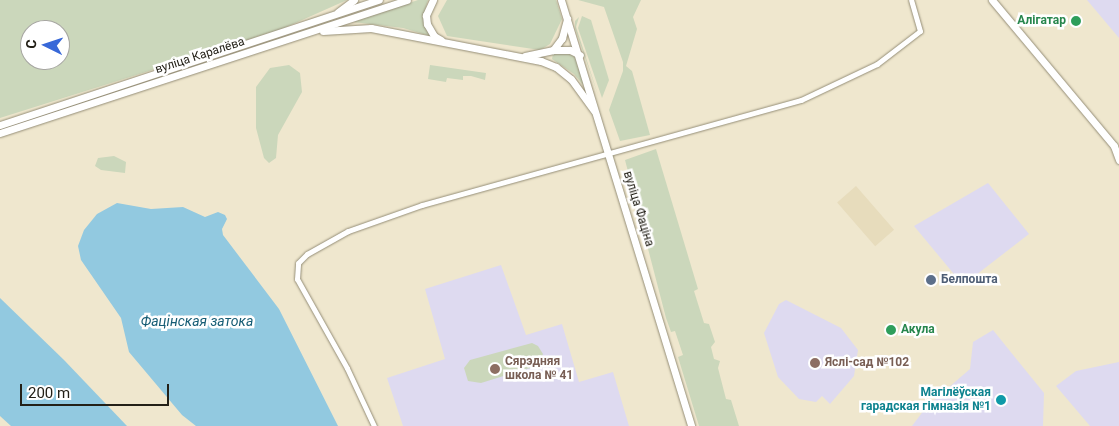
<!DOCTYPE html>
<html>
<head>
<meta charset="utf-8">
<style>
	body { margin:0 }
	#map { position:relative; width:1119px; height:426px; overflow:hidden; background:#efe7ce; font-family:Roboto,sans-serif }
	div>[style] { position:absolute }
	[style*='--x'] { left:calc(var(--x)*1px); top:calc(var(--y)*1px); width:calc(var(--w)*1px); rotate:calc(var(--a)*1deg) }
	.built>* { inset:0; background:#e7dcbc; transform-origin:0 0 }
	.education>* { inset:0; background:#dedaf0 }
	.green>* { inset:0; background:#cbd7bb }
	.water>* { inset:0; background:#92c9e0 }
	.roads { filter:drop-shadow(0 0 1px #958e77) drop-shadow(0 0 1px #958e77) }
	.minor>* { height:5px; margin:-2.5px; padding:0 2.5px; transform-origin:2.5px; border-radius:2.5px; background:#fff }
	.major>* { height:7px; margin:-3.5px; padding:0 3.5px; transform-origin:3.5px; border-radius:3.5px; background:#fff }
	.dots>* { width:14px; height:14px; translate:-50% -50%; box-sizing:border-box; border:2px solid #fff; border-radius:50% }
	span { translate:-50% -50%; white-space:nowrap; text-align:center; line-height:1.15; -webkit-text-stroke:5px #fff; paint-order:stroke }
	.leisure-label { font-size:12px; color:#27864d; font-weight:700 }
	.right { translate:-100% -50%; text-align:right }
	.left { translate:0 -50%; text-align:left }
	.street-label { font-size:12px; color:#232017 }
	.service-label { font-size:12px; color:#4e5e75; font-weight:700 }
	.education-label { font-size:12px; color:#785e54; font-weight:700 }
	.culture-label { font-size:12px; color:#0d838f; font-weight:700 }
	.water-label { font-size:14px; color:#155c74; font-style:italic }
	.north { position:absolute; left:20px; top:20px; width:50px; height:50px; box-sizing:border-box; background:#fff; border:1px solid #a7a6a2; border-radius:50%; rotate:274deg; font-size:14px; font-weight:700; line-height:20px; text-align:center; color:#232017 }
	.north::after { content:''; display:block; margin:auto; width:18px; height:22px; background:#3868d8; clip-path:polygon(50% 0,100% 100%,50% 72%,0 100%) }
	.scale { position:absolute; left:20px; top:384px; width:149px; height:22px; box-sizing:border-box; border:2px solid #232017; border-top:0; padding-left:6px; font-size:15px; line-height:18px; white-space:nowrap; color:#232017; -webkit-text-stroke:4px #fff; paint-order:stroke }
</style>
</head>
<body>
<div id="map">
	<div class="built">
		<i style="left:856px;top:186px;width:58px;height:25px;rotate:49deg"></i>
	</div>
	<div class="education">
		<i style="clip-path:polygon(1087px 0,1119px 0,1119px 38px)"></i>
		<i style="clip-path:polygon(988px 183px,1029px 234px,963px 285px,914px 226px)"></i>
		<i style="clip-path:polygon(501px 265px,526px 335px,562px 324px,579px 382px,613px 372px,629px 426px,403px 426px,387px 378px,445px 359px,425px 289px)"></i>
		<i style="clip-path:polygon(786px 300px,841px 328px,858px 350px,854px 376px,830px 404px,822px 396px,816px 402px,799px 399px,778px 377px,764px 333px,779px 304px)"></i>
		<i style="clip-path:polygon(993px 330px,1044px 393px,1043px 426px,912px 426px,927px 406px,970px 369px,973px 342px)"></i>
		<i style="clip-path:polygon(1119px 362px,1119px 426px,1090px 426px,1056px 386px,1076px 371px)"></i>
	</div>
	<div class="green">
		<i style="clip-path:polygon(evenodd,0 0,347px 0,282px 29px,0 118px,0 0,30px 30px,60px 30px,60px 60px,30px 60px,30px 30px)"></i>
		<i style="clip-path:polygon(418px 0,428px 0,423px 17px,430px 36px,403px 28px,353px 22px)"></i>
		<i style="clip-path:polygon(447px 0,556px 0,562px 19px,550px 44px,540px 50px,447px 36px,438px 16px)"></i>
		<i style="clip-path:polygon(578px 0,641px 0,633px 17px,637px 29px,626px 66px,632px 71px,650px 135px,620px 141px,609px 110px,623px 71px,623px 62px,604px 7px)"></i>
		<i style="clip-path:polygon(582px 16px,591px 20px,609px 80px,602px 98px,578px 28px)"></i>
		<i style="clip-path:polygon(579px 17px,576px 27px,599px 98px,575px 28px,575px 21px)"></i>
		<i style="clip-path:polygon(561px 52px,575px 56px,584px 86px,574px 74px,552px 59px,553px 54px)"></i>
		<i style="clip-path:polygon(289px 65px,300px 73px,302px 92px,278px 135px,276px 158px,269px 163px,264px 158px,256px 128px,256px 87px,270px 68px)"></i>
		<i style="clip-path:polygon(430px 65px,486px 73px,485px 80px,471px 76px,463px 76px,463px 80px,447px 78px,446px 82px,428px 79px)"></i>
		<i style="clip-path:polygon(656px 149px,698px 289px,694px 291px,704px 323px,709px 324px,715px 342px,711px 347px,714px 359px,720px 361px,718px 368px,726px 399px,731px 400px,739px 426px,699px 426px,678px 357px,683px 355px,675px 331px,671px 332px,666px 318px,625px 160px)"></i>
		<i style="clip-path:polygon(114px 156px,126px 162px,125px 173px,101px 170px,95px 166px,98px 158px)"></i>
		<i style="clip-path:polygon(532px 343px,538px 346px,543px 354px,536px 366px,481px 383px,468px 381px,464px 368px,470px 360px)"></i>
	</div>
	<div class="water">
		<i style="clip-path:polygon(117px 203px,151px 209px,183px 207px,205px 217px,218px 212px,225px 215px,227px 219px,222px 229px,223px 235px,279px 309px,338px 426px,196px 426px,182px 415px,129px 352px,121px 318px,81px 260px,78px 246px,84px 230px,97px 214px)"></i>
		<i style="clip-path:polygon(0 298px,64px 360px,127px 426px,11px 426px,0 416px)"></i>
	</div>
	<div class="roads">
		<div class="minor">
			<i style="--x:374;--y:426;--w:64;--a:-115"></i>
			<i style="--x:347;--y:368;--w:102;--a:-119.3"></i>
			<i style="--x:297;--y:279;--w:16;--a:-86"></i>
			<i style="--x:298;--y:263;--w:13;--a:-45"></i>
			<i style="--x:307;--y:254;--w:47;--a:-29.3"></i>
			<i style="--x:348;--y:231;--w:78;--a:-19.4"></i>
			<i style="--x:422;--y:205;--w:393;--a:-15.5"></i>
			<i style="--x:801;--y:100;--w:84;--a:-25.3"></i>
			<i style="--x:877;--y:64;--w:54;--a:-37.5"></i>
			<i style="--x:920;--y:31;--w:32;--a:-106"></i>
		</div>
		<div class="major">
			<i style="--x:433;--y:0;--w:17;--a:115"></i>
			<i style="--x:426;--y:15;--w:9;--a:84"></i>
			<i style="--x:427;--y:24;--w:14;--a:60"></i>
			<i style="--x:434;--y:36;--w:8;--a:30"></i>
			<i style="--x:561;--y:0;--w:445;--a:73"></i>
			<i style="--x:992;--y:0;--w:190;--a:50.1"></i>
			<i style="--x:1114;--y:146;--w:15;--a:70"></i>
			<i style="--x:338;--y:12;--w:20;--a:-37"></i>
			<i style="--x:323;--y:31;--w:48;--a:-3.6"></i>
			<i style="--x:371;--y:28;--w:173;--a:11"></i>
			<i style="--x:541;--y:61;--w:16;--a:22"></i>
			<i style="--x:556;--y:67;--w:19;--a:39"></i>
			<i style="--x:571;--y:79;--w:39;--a:54"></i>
			<i style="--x:553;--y:50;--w:17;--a:0"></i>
			<i style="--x:570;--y:50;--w:11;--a:27"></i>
			<i style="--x:525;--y:56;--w:29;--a:-12"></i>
			<i style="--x:553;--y:50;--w:15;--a:-53"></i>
			<i style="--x:562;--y:38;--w:20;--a:-75"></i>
			<i style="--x:0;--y:125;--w:399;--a:-18.3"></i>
			<i style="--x:0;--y:133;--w:428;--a:-18.1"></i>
		</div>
	</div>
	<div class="dots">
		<i style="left:1076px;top:21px;background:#2e9e5b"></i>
		<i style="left:931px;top:280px;background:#5c6f8a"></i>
		<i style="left:891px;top:330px;background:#2e9e5b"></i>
		<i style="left:815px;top:363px;background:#8d6e63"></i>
		<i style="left:495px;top:369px;background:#8d6e63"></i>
		<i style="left:1001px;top:400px;background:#0f9aa8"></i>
	</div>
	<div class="leisure-label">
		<span class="right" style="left:1066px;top:21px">Алігатар</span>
		<span class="left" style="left:901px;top:330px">Акула</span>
	</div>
	<div class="street-label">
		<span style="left:200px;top:56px;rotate:-18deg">вуліца Каралёва</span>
		<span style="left:638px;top:209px;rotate:73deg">вуліца Фаціна</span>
	</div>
	<div class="service-label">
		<span class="left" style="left:941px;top:280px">Белпошта</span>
	</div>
	<div class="education-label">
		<span class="left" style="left:505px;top:369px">Сярэдняя<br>школа № 41</span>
		<span class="left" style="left:825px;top:363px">Яслі-сад №102</span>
	</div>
	<div class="culture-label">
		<span class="right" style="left:991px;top:400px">Магілёўская<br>гарадская гімназія №1</span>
	</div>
	<div class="water-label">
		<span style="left:197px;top:321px">Фацінская затока</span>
	</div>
	<div class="north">С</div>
	<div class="scale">200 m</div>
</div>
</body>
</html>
